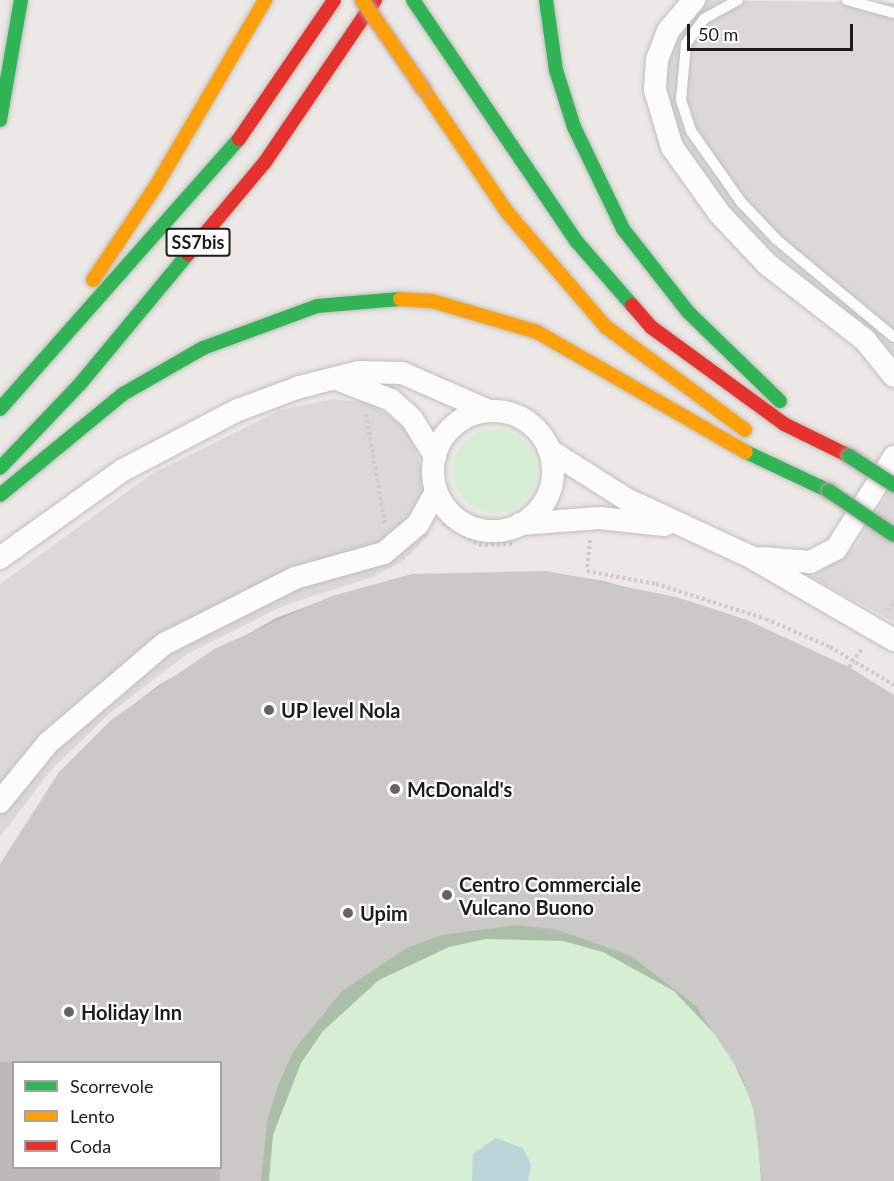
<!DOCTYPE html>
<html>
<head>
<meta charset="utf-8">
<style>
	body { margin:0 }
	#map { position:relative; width:894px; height:1181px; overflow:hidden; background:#ebe8e5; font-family:Lato,sans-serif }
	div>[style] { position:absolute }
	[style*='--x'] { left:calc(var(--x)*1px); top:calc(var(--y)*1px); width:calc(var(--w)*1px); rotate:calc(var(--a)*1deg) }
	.park>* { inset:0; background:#d6eed4 }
	.round { border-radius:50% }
	.parking>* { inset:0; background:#dbd9d8 }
	.water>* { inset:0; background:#bcd5da }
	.shadow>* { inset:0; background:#0003 }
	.building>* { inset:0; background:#cbc9c6 }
	.path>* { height:4px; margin-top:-2px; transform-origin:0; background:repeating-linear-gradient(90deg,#d4c8c7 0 3px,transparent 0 6px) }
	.roads { filter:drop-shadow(0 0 2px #c0bfbd) drop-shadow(0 0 2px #c0bfbd) }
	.lane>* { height:10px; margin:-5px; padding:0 5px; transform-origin:5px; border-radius:5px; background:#fcfcfb }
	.street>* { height:22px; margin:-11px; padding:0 11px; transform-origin:11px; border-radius:11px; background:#fcfcfb }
	.street>.ring { margin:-11px; padding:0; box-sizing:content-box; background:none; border:22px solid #fcfcfb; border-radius:50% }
	.fast>* { height:14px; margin:-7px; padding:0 7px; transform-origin:7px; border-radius:7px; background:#30b455 }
	.slow>* { height:14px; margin:-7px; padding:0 7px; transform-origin:7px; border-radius:7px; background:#ff9f0a }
	.jam>* { height:14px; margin:-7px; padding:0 7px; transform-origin:7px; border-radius:7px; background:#e5322d }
	.bridges { filter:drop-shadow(0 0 2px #bca0a9) drop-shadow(0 0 2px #bca0a9) }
	.fast-bridge>* { height:14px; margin:-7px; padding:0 7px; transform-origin:7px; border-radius:7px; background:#30b455 }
	.slow-bridge>* { height:14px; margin:-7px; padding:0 7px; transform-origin:7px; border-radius:7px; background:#ff9f0a }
	.dots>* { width:16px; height:16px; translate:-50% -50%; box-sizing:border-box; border:3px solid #fff; border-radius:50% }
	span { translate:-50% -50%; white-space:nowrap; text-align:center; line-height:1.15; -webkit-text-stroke:4.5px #fff; paint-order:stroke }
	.shield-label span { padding:2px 4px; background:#fff; border:2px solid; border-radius:4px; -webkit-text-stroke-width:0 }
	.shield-label { font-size:18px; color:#1c1c1c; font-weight:700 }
	.poi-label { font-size:20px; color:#1c1c1c; font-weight:700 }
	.left { translate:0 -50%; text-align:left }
	.legend { position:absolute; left:12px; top:1061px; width:210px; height:108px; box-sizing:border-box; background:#fff; border:2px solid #a4a4a4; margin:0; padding:8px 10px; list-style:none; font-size:18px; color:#1c1c1c }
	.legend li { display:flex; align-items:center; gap:12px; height:30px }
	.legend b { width:30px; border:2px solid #a4a4a4 }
	.scale { position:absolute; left:687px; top:24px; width:166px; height:27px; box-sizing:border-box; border:3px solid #1c1c1c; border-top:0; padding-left:8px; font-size:18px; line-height:21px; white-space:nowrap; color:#1c1c1c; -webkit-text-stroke:4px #fff; paint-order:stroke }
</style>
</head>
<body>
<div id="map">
	<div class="park">
		<i class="round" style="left:453px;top:429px;width:84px;height:84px"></i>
		<i style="clip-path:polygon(517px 925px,594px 939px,631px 956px,696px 1006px,741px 1074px,754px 1112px,762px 1181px,261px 1181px,267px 1121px,278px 1085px,294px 1050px,342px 991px,405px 949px,441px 935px)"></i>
	</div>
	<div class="parking">
		<i style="clip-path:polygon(708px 0,894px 3px,894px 356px,742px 225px,679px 137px,664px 85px,667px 62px,689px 17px)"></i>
		<i style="clip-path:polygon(332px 399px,371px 403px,407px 429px,426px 479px,429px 535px,403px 561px,372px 577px,283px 606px,187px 654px,109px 714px,51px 770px,0 837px,0 584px,153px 473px,280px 410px)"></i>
		<i style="clip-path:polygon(894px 484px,894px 622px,812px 577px,856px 546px)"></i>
	</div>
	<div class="water">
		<i style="clip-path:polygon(496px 1138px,523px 1148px,531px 1164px,528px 1181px,472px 1181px,473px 1154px)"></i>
	</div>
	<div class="shadow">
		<i style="clip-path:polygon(evenodd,547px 572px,603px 581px,747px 621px,894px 697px,894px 1181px,761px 1181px,756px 1112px,727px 1047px,674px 991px,603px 952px,563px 941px,486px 939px,449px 947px,379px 980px,323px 1031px,301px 1063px,273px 1135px,269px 1181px,0 1181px,0 872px,112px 721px,159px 685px,276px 618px,332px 597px,547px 572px,14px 1062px,220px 1062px,220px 1168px,14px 1168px,14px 1062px)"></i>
	</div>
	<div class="building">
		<i style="clip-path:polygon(547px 571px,676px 597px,747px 620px,849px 667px,894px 695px,894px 1181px,762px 1181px,754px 1112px,741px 1074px,696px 1006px,631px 956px,555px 929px,517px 925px,441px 935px,405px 949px,342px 991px,294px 1050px,278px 1085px,267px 1121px,261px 1181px,220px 1181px,220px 1062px,0 1062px,0 864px,59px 772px,111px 720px,214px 649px,332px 596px,412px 574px)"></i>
	</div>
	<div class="path">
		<i style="--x:366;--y:414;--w:112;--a:80.2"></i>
		<i style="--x:443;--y:523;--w:42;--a:31.4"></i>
		<i style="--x:479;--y:545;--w:33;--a:-2"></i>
		<i style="--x:590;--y:540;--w:31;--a:96"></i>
		<i style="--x:587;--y:571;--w:70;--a:10.7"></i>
		<i style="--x:656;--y:584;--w:115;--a:17.7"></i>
		<i style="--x:766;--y:619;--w:70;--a:23.6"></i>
		<i style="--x:830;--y:647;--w:74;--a:30.7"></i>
		<i style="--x:888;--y:611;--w:12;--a:-59"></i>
		<i style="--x:849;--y:667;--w:24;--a:-55"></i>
	</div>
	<div class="roads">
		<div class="lane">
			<i style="--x:738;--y:0;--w:39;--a:151"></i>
			<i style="--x:704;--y:19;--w:31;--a:126"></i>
			<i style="--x:686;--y:44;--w:56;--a:95.1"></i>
			<i style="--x:681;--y:100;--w:33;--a:72"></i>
			<i style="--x:691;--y:131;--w:87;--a:54.8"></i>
			<i style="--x:741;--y:202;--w:52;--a:46.5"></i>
			<i style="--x:777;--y:240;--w:152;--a:39.7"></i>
			<i style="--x:847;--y:0;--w:49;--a:15.5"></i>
		</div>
		<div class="street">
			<i style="--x:694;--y:0;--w:40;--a:130"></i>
			<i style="--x:668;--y:31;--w:31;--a:111"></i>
			<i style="--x:657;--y:60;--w:30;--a:94"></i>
			<i style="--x:655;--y:90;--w:59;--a:73.4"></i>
			<i style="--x:672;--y:147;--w:81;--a:54.5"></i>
			<i style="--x:719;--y:213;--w:70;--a:46.7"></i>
			<i style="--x:767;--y:264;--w:124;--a:37.8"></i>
			<i style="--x:865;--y:340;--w:46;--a:51.1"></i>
			<i style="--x:339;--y:380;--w:56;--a:21"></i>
			<i style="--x:391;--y:400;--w:28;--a:42"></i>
			<i style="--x:412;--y:419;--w:44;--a:58.1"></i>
			<i class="ring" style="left:433px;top:411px;width:98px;height:98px"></i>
			<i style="--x:549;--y:450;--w:91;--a:32.5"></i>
			<i style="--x:626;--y:499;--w:136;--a:24.9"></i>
			<i style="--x:749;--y:556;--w:168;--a:30.1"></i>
			<i style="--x:520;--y:524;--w:79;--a:-4.3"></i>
			<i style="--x:599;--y:518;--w:66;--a:6.1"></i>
			<i style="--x:0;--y:558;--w:151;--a:-35.6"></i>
			<i style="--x:123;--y:470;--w:130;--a:-27.6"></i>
			<i style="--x:238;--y:410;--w:66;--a:-20.4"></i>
			<i style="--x:300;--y:387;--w:61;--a:-14.3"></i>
			<i style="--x:359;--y:372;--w:43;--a:1.3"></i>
			<i style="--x:402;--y:373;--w:95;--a:23.6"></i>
			<i style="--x:761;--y:558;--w:49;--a:4.7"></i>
			<i style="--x:810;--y:562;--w:29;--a:-27"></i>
			<i style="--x:836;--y:549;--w:109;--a:-57.8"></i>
			<i style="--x:0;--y:802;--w:76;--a:-50.9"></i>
			<i style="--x:48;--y:743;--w:153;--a:-40.5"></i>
			<i style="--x:164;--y:644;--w:147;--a:-26.7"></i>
			<i style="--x:295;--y:578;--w:92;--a:-15.7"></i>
			<i style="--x:384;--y:553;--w:45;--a:-40.5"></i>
			<i style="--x:418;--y:524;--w:37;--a:-61"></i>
		</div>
		<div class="fast">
			<i style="--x:413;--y:0;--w:292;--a:55.9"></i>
			<i style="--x:577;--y:242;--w:84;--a:48.9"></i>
			<i style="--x:546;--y:0;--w:71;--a:81.9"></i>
			<i style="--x:556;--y:70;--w:60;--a:72.5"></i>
			<i style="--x:574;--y:127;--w:113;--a:64.3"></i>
			<i style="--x:623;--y:229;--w:105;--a:51.9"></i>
			<i style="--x:688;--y:312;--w:128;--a:44.1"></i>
			<i style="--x:0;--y:120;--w:122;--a:-80.1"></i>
			<i style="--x:0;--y:409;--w:361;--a:-48.5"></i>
			<i style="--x:746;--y:452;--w:92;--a:25.2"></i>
			<i style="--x:0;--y:468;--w:116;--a:-46.4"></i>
			<i style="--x:80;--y:384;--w:169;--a:-50.3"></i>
			<i style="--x:0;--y:495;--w:159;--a:-39.4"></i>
			<i style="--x:123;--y:394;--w:92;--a:-29.9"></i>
			<i style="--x:203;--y:348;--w:121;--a:-20.2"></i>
			<i style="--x:317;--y:306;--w:83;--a:-4.8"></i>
		</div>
		<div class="slow">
			<i style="--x:422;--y:87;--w:151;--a:55.8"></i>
			<i style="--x:507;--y:212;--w:152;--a:49.3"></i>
			<i style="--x:606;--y:327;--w:173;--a:36.5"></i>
			<i style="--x:93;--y:280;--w:113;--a:-56.2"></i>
			<i style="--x:156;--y:186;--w:216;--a:-59.6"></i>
			<i style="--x:400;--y:299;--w:32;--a:4"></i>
			<i style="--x:432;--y:301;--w:109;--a:16.4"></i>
			<i style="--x:537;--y:332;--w:241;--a:29.9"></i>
		</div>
		<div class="jam">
			<i style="--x:239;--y:139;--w:168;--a:-55.6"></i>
			<i style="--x:188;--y:254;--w:120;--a:-50.1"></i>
			<i style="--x:265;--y:162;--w:196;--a:-55.8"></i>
			<i style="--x:632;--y:305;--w:29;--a:49"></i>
			<i style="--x:651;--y:327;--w:165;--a:36.1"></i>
			<i style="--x:784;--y:424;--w:72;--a:26.2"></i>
		</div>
	</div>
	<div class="bridges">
		<div class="fast-bridge">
			<i style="--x:849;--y:456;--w:54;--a:32.8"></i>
			<i style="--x:829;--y:491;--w:78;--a:34.1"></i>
		</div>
		<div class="slow-bridge">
			<i style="--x:362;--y:0;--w:106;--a:55.4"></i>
		</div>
	</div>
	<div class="dots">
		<i style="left:269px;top:710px;background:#646362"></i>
		<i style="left:395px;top:789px;background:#646362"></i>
		<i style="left:447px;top:895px;background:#646362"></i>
		<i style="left:348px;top:913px;background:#646362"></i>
		<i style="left:69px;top:1012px;background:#646362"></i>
	</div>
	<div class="shield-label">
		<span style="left:198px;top:242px">SS7bis</span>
	</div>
	<div class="poi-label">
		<span class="left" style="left:281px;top:710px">UP level Nola</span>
		<span class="left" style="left:407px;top:789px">McDonald's</span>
		<span class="left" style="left:459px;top:896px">Centro Commerciale<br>Vulcano Buono</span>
		<span class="left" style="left:360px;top:913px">Upim</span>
		<span class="left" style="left:81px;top:1012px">Holiday Inn</span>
	</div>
	<ul class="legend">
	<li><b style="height:8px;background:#30b455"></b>Scorrevole</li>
	<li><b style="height:8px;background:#ff9f0a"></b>Lento</li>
	<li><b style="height:8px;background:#e5322d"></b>Coda</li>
	</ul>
	<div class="scale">50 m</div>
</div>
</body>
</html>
